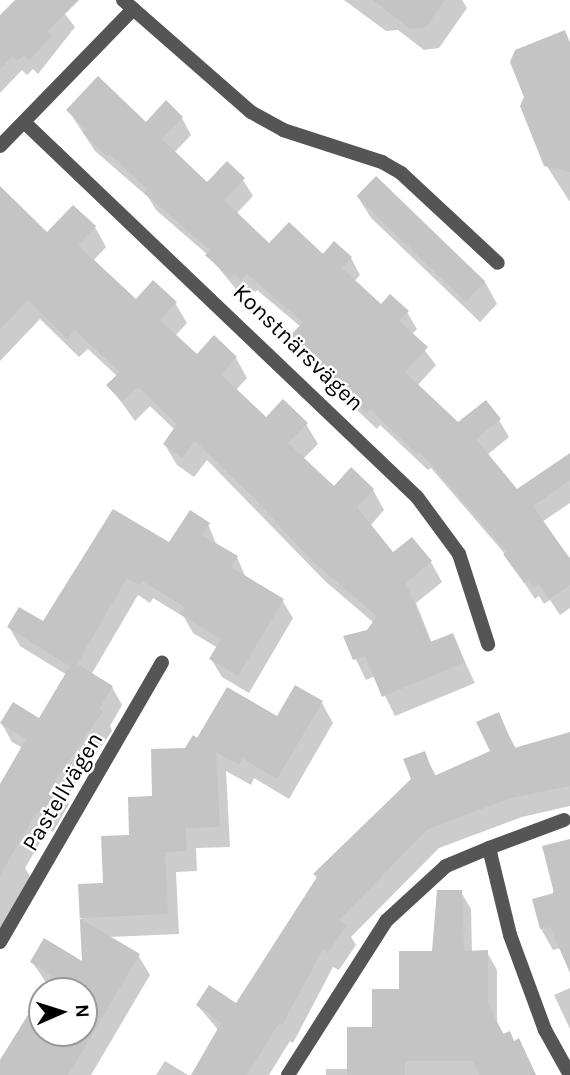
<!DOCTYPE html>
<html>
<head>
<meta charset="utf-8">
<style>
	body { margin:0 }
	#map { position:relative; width:570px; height:1075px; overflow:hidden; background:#fff; font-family:Karla,sans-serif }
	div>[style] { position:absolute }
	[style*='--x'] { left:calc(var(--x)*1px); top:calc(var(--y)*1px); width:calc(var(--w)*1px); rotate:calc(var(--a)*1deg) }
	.shadow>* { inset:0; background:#0003 }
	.building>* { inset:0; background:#c4c4c4; transform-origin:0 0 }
	.street>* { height:14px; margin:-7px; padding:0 7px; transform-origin:7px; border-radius:7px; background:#555 }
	span { translate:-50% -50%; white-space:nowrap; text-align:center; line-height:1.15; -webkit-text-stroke:5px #fff; paint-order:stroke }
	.street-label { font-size:23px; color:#000 }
	.north { position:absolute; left:28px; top:977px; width:70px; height:70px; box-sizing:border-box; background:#fff; border:2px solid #999; border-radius:50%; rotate:87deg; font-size:19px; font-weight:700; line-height:28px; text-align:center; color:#000 }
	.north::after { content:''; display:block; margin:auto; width:24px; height:32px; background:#000; clip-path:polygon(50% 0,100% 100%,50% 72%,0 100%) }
</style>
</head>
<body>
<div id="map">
	<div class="shadow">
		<i style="clip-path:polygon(18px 0,54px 0,75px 27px,38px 74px,33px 69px,27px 75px,22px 70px,0 93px,0 18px)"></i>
		<i style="clip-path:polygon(344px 0,462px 0,467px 8px,439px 48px,424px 50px,398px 30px,386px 31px)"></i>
		<i style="clip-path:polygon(564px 32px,570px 43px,570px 202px,546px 165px,526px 97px)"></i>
		<i style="clip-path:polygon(68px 110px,146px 124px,182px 118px,191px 135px,174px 153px,207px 185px,243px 180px,253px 196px,236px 214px,269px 245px,351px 258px,360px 275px,354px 282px,381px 306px,407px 312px,417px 329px,412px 334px,436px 365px,417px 386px,458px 424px,499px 420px,509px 437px,487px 455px,517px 491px,570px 455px,570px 503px,542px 522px,570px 558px,570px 608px,560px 615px,550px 600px,544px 604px,539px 596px,535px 599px,505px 554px,431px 468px,428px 470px,380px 425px,377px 429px,299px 356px,289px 339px,301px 327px,257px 290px,251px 296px,244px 289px,240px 294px,208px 255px,156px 210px,148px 197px,95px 151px)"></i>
		<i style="clip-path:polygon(358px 197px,485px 282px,497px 304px,480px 322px,371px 218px)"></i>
		<i style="clip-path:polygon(0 199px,48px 234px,95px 227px,106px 247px,93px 261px,136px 301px,175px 303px,187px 323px,175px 336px,197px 356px,236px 358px,247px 378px,236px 390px,266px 420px,306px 424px,318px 444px,303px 459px,334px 488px,373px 490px,384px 510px,370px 526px,393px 554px,412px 539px,431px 562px,442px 582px,416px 603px,432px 643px,452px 635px,475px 683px,395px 716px,375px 676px,366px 680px,345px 637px,369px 630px,374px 623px,326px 582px,207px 460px,194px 477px,177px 465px,165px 445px,175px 430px,150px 406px,135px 421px,109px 385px,118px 377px,88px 349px,79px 357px,40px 319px,0 361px)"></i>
		<i style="clip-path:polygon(208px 524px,217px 546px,237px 557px,246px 578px,282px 600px,293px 618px,249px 693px,222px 677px,211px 659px,218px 648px,193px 633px,184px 617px,153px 598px,150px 603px,138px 595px,91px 675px,112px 687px,122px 705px,110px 726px,112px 731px,66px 798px,69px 804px,53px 832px,48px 829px,25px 868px,32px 880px,0 934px,0 788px,23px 748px,12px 742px,2px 724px,40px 720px,67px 675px,20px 646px,9px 627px,44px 624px)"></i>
		<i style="clip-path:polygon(322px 703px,333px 723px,289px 799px,254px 778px,251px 785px,226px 771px,230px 847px,196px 848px,197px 871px,176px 872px,179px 934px,109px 937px,138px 955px,150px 975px,91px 1075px,0 1075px,0 1060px,42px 996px,42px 1033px,84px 1033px,84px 991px,45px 991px,48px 985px,32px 962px,84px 964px,79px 886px,105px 885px,186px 750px,198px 740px)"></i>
		<i style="clip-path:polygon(498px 714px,516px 749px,570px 734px,570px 806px,522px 817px,439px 848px,351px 937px,356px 945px,339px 970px,333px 967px,293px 1043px,290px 1041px,269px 1075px,193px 1075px,219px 1031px,198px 1006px,236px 1005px,317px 879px,315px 874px,413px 780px,424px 753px,436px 776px,492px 752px)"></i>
		<i style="clip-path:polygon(570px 840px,570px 969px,561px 948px,553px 950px,541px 929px)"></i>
		<i style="clip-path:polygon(461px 892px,471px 909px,472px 952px,487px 952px,497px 970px,497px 1022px,504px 1035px,528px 1058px,536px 1075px,326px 1075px,326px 1069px,348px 1069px,401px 991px,434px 953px)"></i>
		<i style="clip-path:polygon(570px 988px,570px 1029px,554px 995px)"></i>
		<i style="clip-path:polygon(165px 1061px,188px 1075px,156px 1075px)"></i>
	</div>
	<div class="building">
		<i style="clip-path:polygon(15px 0,79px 0,48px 31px,52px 36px,29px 60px,24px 55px,17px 61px,13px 56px,0 69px,0 15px)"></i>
		<i style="clip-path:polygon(373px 0,445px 0,426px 27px,410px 29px)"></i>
		<i style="clip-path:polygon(565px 30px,570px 43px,570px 172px,544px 166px,520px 106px,524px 97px,510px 62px,515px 50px)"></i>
		<i style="clip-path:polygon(98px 76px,146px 122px,166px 100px,183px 117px,162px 139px,207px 182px,227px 161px,245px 178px,224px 200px,269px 243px,289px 222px,323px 254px,334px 241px,352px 257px,342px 268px,381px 304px,390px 294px,409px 311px,399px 321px,428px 347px,405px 372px,458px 422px,486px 400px,501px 419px,476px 439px,517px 489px,570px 453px,570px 480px,533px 506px,570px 559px,570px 585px,549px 599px,539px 584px,533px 588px,528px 580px,524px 583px,503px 554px,507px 552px,420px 452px,418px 455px,370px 409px,366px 413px,287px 339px,303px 322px,247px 274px,241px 280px,234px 273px,230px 278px,205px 255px,210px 250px,144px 193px,147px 189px,110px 154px,107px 157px,83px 133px,86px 129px,66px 110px)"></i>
		<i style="left:376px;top:176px;width:152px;height:28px;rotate:44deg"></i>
		<i style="clip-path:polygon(0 186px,47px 232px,73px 205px,96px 226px,78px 245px,136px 299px,153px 280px,177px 302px,160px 320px,197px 354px,214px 335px,237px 357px,221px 374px,266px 417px,283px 399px,308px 423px,288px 443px,334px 486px,351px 467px,374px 489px,357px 507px,393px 552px,412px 537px,432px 561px,406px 583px,430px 642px,453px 633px,465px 662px,382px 697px,365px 656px,353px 660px,343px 636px,367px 630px,377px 616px,312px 561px,254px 498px,195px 441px,182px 458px,163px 444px,177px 424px,138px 387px,122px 402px,106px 385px,120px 372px,75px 330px,67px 339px,28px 300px,0 329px)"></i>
		<i style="clip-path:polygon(113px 509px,169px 542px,190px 510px,210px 523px,202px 535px,238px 556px,231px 567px,284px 599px,238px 676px,209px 659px,221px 639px,180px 614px,185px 607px,142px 581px,140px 585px,127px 578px,77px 664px,113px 686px,99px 709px,103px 711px,55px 781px,60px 784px,42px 815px,37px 812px,0 875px,0 784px,26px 739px,0 723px,13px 702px,39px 718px,70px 666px,7px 627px,19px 607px,43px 621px)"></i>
		<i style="clip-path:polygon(295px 685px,323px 701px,277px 779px,242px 758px,239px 765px,216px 752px,220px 827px,185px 828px,187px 851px,165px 852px,168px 914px,79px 918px,140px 954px,68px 1075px,0 1075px,0 1060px,42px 992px,42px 1033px,84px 1033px,84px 991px,43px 991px,52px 975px,30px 962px,44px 938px,82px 961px,78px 884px,103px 883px,101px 836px,129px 835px,128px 797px,152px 796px,151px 749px,185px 748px,193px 735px,197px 738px,227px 687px,277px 716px)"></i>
		<i style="clip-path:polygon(499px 712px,514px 748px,570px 732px,570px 786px,511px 798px,428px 829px,339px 920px,347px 925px,328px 953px,323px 949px,282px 1025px,279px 1023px,247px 1075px,191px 1075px,221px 1023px,196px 1005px,209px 985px,236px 1003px,317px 877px,313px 874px,411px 779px,403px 759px,425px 751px,434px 776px,490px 751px,476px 722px)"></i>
		<i style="clip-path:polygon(570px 839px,570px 973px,550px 927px,540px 929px,532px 899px,554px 893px,542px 846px)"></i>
		<i style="clip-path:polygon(437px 890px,462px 890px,464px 951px,488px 950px,488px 1003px,503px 1034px,510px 1031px,514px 1041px,519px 1038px,536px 1075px,479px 1075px,473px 1061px,405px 1061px,405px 1075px,347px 1075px,347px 1027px,372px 1027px,372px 989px,399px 989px,399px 951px,432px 951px)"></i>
	</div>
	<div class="street">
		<i style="--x:123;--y:0;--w:170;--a:41.2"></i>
		<i style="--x:251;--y:112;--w:37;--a:29"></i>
		<i style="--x:283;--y:130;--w:104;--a:17.9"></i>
		<i style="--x:382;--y:162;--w:22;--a:30"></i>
		<i style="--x:401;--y:173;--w:132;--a:42.9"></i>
		<i style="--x:24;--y:122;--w:543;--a:43.66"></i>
		<i style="--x:417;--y:497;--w:71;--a:53.6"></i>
		<i style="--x:459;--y:554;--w:95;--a:72.1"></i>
		<i style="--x:0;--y:146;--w:191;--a:-45.8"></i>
		<i style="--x:489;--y:848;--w:80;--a:-20.5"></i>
		<i style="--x:0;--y:942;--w:323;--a:-59.9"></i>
		<i style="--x:288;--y:1075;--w:183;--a:-57.5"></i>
		<i style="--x:386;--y:921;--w:81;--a:-42.5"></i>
		<i style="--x:446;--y:866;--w:47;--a:-22.7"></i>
		<i style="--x:489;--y:848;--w:89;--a:76.4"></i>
		<i style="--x:510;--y:935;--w:101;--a:69.8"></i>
		<i style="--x:545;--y:1030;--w:51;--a:60.9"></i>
	</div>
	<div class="street-label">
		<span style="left:298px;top:348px;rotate:44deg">Konstnärsvägen</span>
		<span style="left:63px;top:792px;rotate:-59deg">Pastellvägen</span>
	</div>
	<div class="north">N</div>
</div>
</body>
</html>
